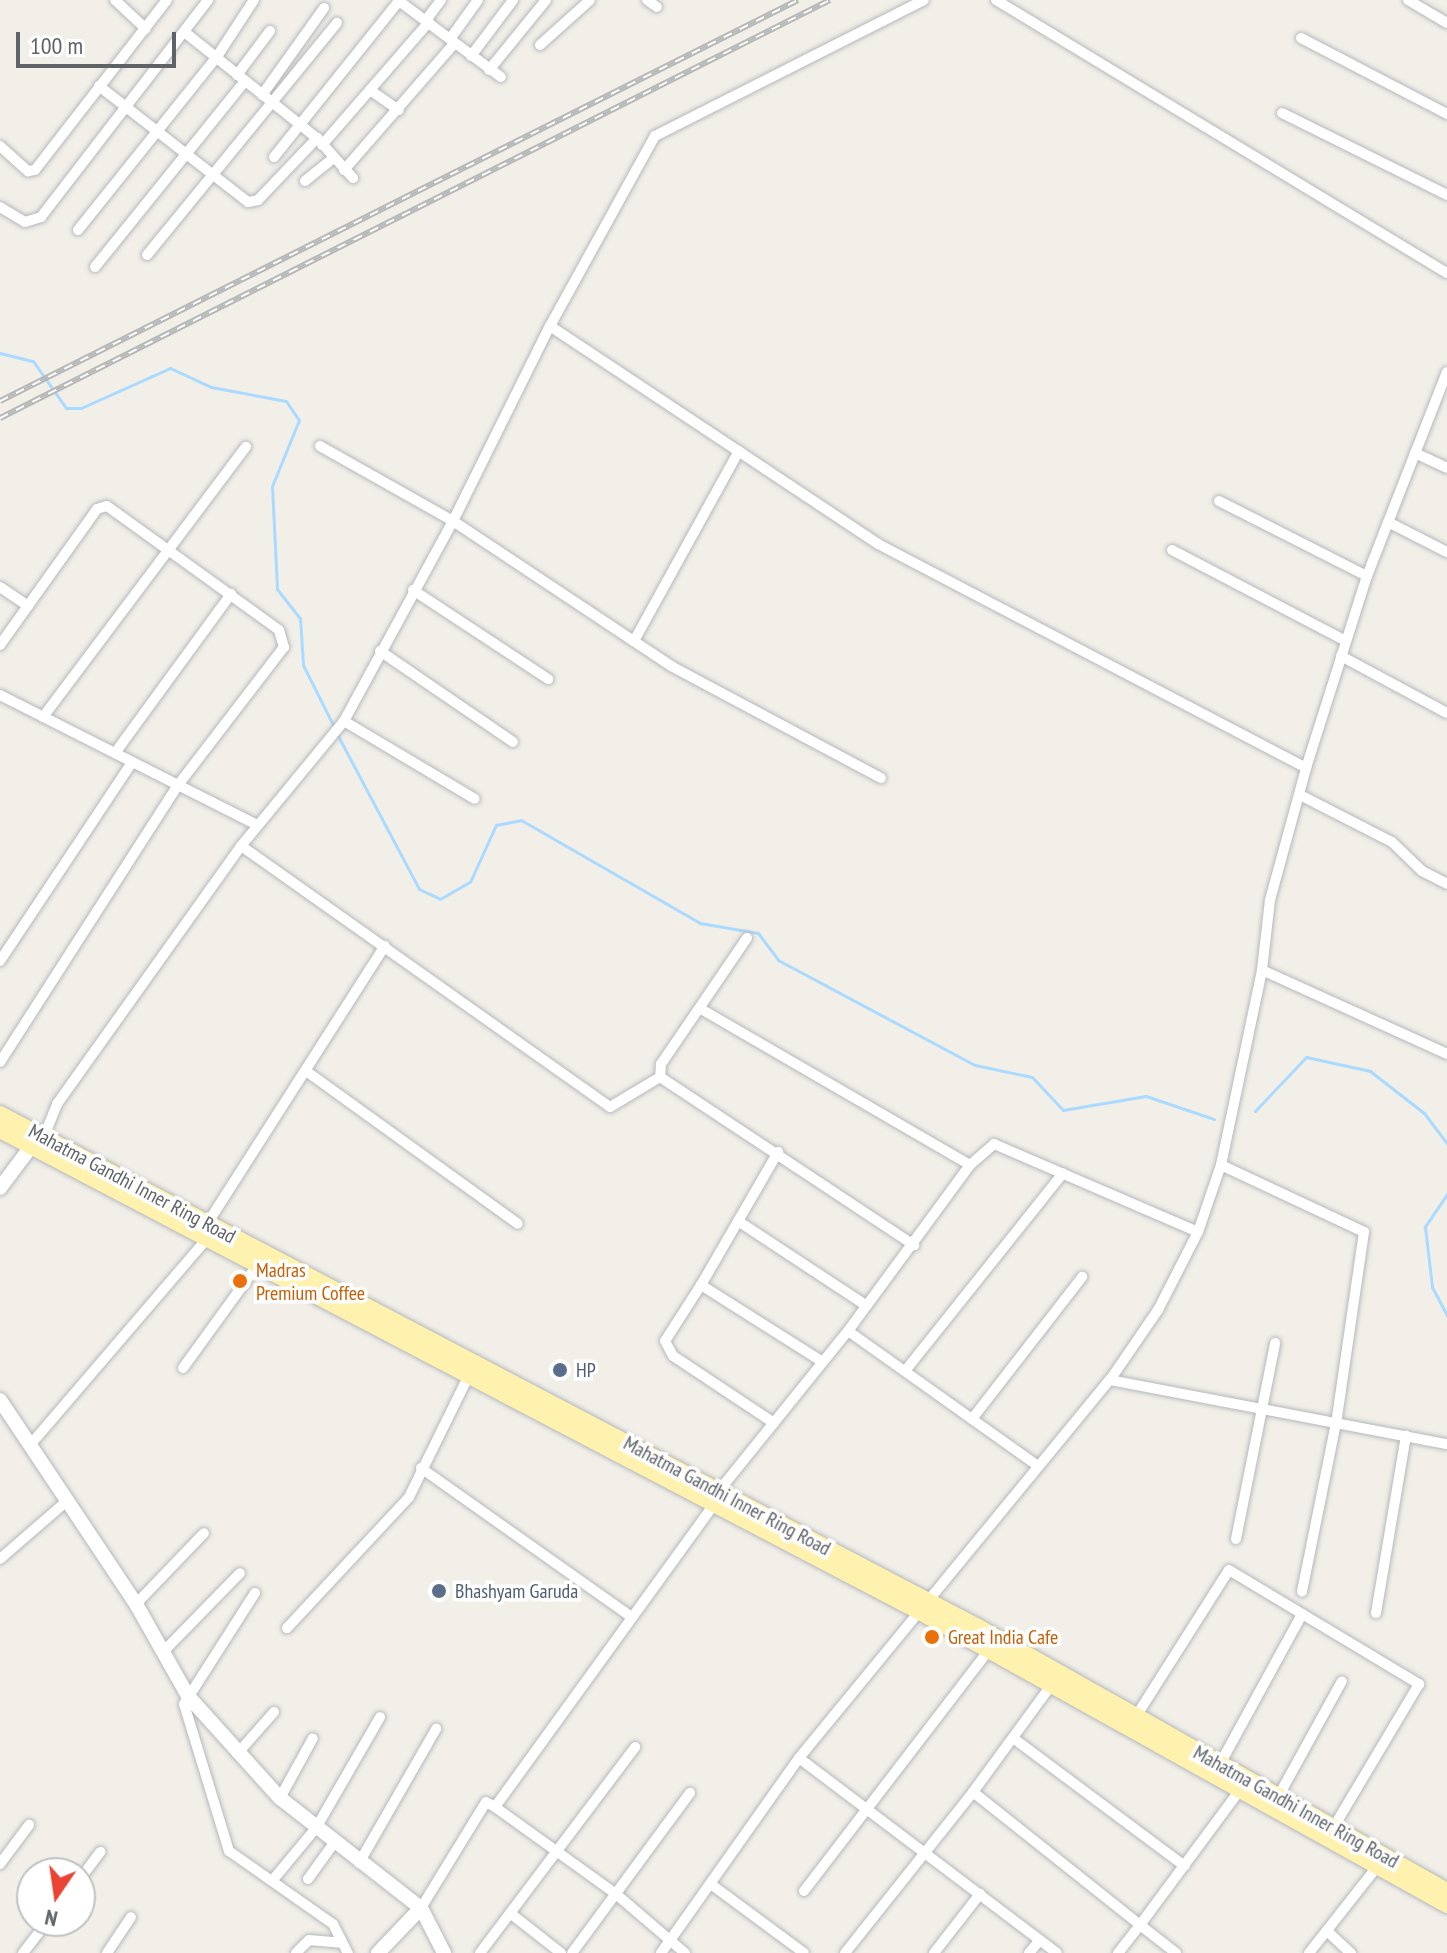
<!DOCTYPE html>
<html>
<head>
<meta charset="utf-8">
<style>
	body { margin:0 }
	#map { position:relative; width:1447px; height:1953px; overflow:hidden; background:#f1efe8; font-family:"PT Sans Narrow",sans-serif }
	div>[style] { position:absolute }
	[style*='--x'] { left:calc(var(--x)*1px); top:calc(var(--y)*1px); width:calc(var(--w)*1px); rotate:calc(var(--a)*1deg) }
	.stream>* { height:3px; margin:-1.5px; padding:0 1.5px; transform-origin:1.5px; border-radius:1.5px; background:#aadaff }
	.roads { filter:drop-shadow(0 0 2px #b5b8bc) drop-shadow(0 0 2px #b5b8bc) }
	.street>* { height:10px; margin:-5px; padding:0 5px; transform-origin:5px; border-radius:5px; background:#fff }
	.secondary>* { height:14px; margin:-7px; padding:0 7px; transform-origin:7px; border-radius:7px; background:#fff }
	.primary>* { height:16px; margin:-8px; padding:0 8px; transform-origin:8px; border-radius:8px; background:#fff2af }
	.rail>* { height:6px; margin-top:-3px; transform-origin:0; background:repeating-linear-gradient(90deg,#fff 0 9px,#b6b7b8 0 18px); box-sizing:border-box; border-block:2px solid #b6b7b8 }
	.dots>* { width:22px; height:22px; translate:-50% -50%; box-sizing:border-box; border:4px solid #fff; border-radius:50% }
	span { translate:-50% -50%; white-space:nowrap; text-align:center; line-height:1.15; -webkit-text-stroke:7px #fff; paint-order:stroke }
	.street-label { font-size:20px; color:#5f6368 }
	.food-label { font-size:20px; color:#c56008 }
	.left { translate:0 -50%; text-align:left }
	.service-label { font-size:20px; color:#4e5e75 }
	.north { position:absolute; left:16px; top:1857px; width:80px; height:80px; box-sizing:border-box; background:#fff; border:2px solid #bfc1c3; border-radius:50%; rotate:193deg; font-size:22px; font-weight:700; line-height:32px; text-align:center; color:#5f6368 }
	.north::after { content:''; display:block; margin:auto; width:28px; height:36px; background:#ea4335; clip-path:polygon(50% 0,100% 100%,50% 72%,0 100%) }
	.scale { position:absolute; left:16px; top:32px; width:160px; height:36px; box-sizing:border-box; border:4px solid #5f6368; border-top:0; padding-left:10px; font-size:24px; line-height:28px; white-space:nowrap; color:#5f6368; -webkit-text-stroke:6px #fff; paint-order:stroke }
</style>
</head>
<body>
<div id="map">
	<div class="stream">
		<i style="--x:0;--y:353;--w:34;--a:14"></i>
		<i style="--x:33;--y:361;--w:57;--a:54.9"></i>
		<i style="--x:66;--y:408;--w:15;--a:0"></i>
		<i style="--x:81;--y:408;--w:98;--a:-24.2"></i>
		<i style="--x:170;--y:368;--w:45;--a:24.9"></i>
		<i style="--x:211;--y:387;--w:76;--a:10.6"></i>
		<i style="--x:286;--y:401;--w:23;--a:56"></i>
		<i style="--x:299;--y:420;--w:71;--a:112.2"></i>
		<i style="--x:272;--y:486;--w:103;--a:87.2"></i>
		<i style="--x:277;--y:589;--w:37;--a:52"></i>
		<i style="--x:300;--y:618;--w:47;--a:86.3"></i>
		<i style="--x:303;--y:665;--w:69;--a:63.4"></i>
		<i style="--x:337;--y:734;--w:175;--a:62.1"></i>
		<i style="--x:419;--y:889;--w:23;--a:25"></i>
		<i style="--x:440;--y:899;--w:34;--a:-30"></i>
		<i style="--x:470;--y:882;--w:63;--a:-65.5"></i>
		<i style="--x:496;--y:825;--w:25;--a:-11"></i>
		<i style="--x:521;--y:820;--w:207;--a:29.9"></i>
		<i style="--x:700;--y:923;--w:59;--a:9.8"></i>
		<i style="--x:758;--y:933;--w:34;--a:53"></i>
		<i style="--x:778;--y:960;--w:223;--a:28.1"></i>
		<i style="--x:975;--y:1065;--w:58;--a:11.9"></i>
		<i style="--x:1032;--y:1077;--w:45;--a:46.8"></i>
		<i style="--x:1063;--y:1110;--w:84;--a:-9.6"></i>
		<i style="--x:1146;--y:1096;--w:72;--a:18.7"></i>
		<i style="--x:1255;--y:1111;--w:74;--a:-46.6"></i>
		<i style="--x:1306;--y:1057;--w:66;--a:12.3"></i>
		<i style="--x:1370;--y:1071;--w:68;--a:37.9"></i>
		<i style="--x:1424;--y:1113;--w:39;--a:53"></i>
		<i style="--x:1447;--y:1194;--w:40;--a:124"></i>
		<i style="--x:1425;--y:1227;--w:60;--a:83.3"></i>
		<i style="--x:1432;--y:1287;--w:32;--a:62"></i>
	</div>
	<div class="roads">
		<div class="street">
			<i style="--x:115;--y:0;--w:42;--a:43.1"></i>
			<i style="--x:647;--y:0;--w:12;--a:35"></i>
			<i style="--x:996;--y:0;--w:527;--a:31.19"></i>
			<i style="--x:1408;--y:0;--w:45;--a:30.5"></i>
			<i style="--x:426;--y:20;--w:25;--a:-53"></i>
			<i style="--x:187;--y:34;--w:166;--a:38.7"></i>
			<i style="--x:317;--y:138;--w:54;--a:48"></i>
			<i style="--x:1301;--y:38;--w:165;--a:27.5"></i>
			<i style="--x:450;--y:39;--w:48;--a:-54.3"></i>
			<i style="--x:540;--y:45;--w:67;--a:-42"></i>
			<i style="--x:471;--y:56;--w:70;--a:-53.1"></i>
			<i style="--x:489;--y:70;--w:90;--a:-50.8"></i>
			<i style="--x:237;--y:75;--w:55;--a:-53.1"></i>
			<i style="--x:99;--y:86;--w:189;--a:37.9"></i>
			<i style="--x:248;--y:202;--w:10;--a:-11"></i>
			<i style="--x:258;--y:200;--w:86;--a:-46.4"></i>
			<i style="--x:370;--y:90;--w:35;--a:35"></i>
			<i style="--x:262;--y:95;--w:107;--a:-54.5"></i>
			<i style="--x:1282;--y:113;--w:184;--a:26.4"></i>
			<i style="--x:322;--y:145;--w:163;--a:-49"></i>
			<i style="--x:0;--y:146;--w:38;--a:42"></i>
			<i style="--x:28;--y:171;--w:7;--a:-8"></i>
			<i style="--x:35;--y:170;--w:215;--a:-52.2"></i>
			<i style="--x:274;--y:157;--w:200;--a:-51.3"></i>
			<i style="--x:399;--y:1;--w:127;--a:36.7"></i>
			<i style="--x:344;--y:170;--w:167;--a:-48.9"></i>
			<i style="--x:305;--y:181;--w:36;--a:-39"></i>
			<i style="--x:0;--y:207;--w:29;--a:31"></i>
			<i style="--x:25;--y:222;--w:17;--a:-17"></i>
			<i style="--x:41;--y:217;--w:274;--a:-52.4"></i>
			<i style="--x:78;--y:230;--w:221;--a:-51.3"></i>
			<i style="--x:216;--y:58;--w:69;--a:-56.8"></i>
			<i style="--x:147;--y:255;--w:300;--a:-50.7"></i>
			<i style="--x:95;--y:267;--w:239;--a:-51.1"></i>
			<i style="--x:550;--y:326;--w:217;--a:-61.1"></i>
			<i style="--x:655;--y:136;--w:301;--a:-26.8"></i>
			<i style="--x:320;--y:446;--w:153;--a:29.4"></i>
			<i style="--x:453;--y:521;--w:262;--a:33.6"></i>
			<i style="--x:671;--y:666;--w:238;--a:28.1"></i>
			<i style="--x:1415;--y:453;--w:35;--a:25"></i>
			<i style="--x:1219;--y:501;--w:166;--a:26.9"></i>
			<i style="--x:1388;--y:522;--w:66;--a:27"></i>
			<i style="--x:1172;--y:550;--w:196;--a:27.6"></i>
			<i style="--x:0;--y:587;--w:34;--a:34"></i>
			<i style="--x:413;--y:590;--w:162;--a:33.4"></i>
			<i style="--x:634;--y:641;--w:217;--a:-61.1"></i>
			<i style="--x:0;--y:645;--w:167;--a:-54.5"></i>
			<i style="--x:97;--y:509;--w:10;--a:-17"></i>
			<i style="--x:107;--y:506;--w:212;--a:35.8"></i>
			<i style="--x:279;--y:630;--w:18;--a:74"></i>
			<i style="--x:284;--y:647;--w:174;--a:127.5"></i>
			<i style="--x:178;--y:785;--w:329;--a:122.7"></i>
			<i style="--x:380;--y:651;--w:161;--a:34.4"></i>
			<i style="--x:1341;--y:656;--w:120;--a:28.3"></i>
			<i style="--x:0;--y:695;--w:286;--a:26.8"></i>
			<i style="--x:43;--y:717;--w:338;--a:-53.1"></i>
			<i style="--x:344;--y:721;--w:152;--a:30.8"></i>
			<i style="--x:115;--y:753;--w:197;--a:-53.9"></i>
			<i style="--x:1300;--y:795;--w:103;--a:27.1"></i>
			<i style="--x:1392;--y:842;--w:42;--a:44"></i>
			<i style="--x:1422;--y:871;--w:28;--a:27"></i>
			<i style="--x:747;--y:938;--w:153;--a:124.3"></i>
			<i style="--x:661;--y:1064;--w:13;--a:94"></i>
			<i style="--x:660;--y:1077;--w:305;--a:33.5"></i>
			<i style="--x:0;--y:961;--w:239;--a:-56.4"></i>
			<i style="--x:1262;--y:970;--w:203;--a:24.4"></i>
			<i style="--x:701;--y:1009;--w:311;--a:30.1"></i>
			<i style="--x:306;--y:1071;--w:261;--a:35.8"></i>
			<i style="--x:660;--y:1077;--w:58;--a:149"></i>
			<i style="--x:610;--y:1107;--w:452;--a:-144.7"></i>
			<i style="--x:241;--y:846;--w:162;--a:-50.5"></i>
			<i style="--x:344;--y:721;--w:228;--a:-61.4"></i>
			<i style="--x:453;--y:521;--w:218;--a:-63.6"></i>
			<i style="--x:550;--y:326;--w:394;--a:33.6"></i>
			<i style="--x:878;--y:544;--w:483;--a:27.6"></i>
			<i style="--x:43;--y:1139;--w:38;--a:-68"></i>
			<i style="--x:57;--y:1104;--w:317;--a:-54.5"></i>
			<i style="--x:1221;--y:1165;--w:158;--a:25.1"></i>
			<i style="--x:1364;--y:1232;--w:193;--a:98.3"></i>
			<i style="--x:1336;--y:1423;--w:172;--a:101.4"></i>
			<i style="--x:738;--y:1221;--w:154;--a:33.4"></i>
			<i style="--x:207;--y:1224;--w:330;--a:-57.4"></i>
			<i style="--x:701;--y:1285;--w:154;--a:-59.9"></i>
			<i style="--x:183;--y:1368;--w:125;--a:-54.1"></i>
			<i style="--x:905;--y:1371;--w:253;--a:-51.4"></i>
			<i style="--x:1110;--y:1380;--w:343;--a:10.8"></i>
			<i style="--x:972;--y:1419;--w:180;--a:-52.2"></i>
			<i style="--x:774;--y:1423;--w:121;--a:-146.4"></i>
			<i style="--x:673;--y:1356;--w:17;--a:-118"></i>
			<i style="--x:665;--y:1341;--w:67;--a:-57.3"></i>
			<i style="--x:701;--y:1285;--w:144;--a:32.3"></i>
			<i style="--x:31;--y:1444;--w:269;--a:-49.4"></i>
			<i style="--x:1038;--y:1466;--w:233;--a:-144.6"></i>
			<i style="--x:848;--y:1331;--w:206;--a:-53.7"></i>
			<i style="--x:970;--y:1165;--w:32;--a:-41"></i>
			<i style="--x:994;--y:1144;--w:222;--a:23.3"></i>
			<i style="--x:421;--y:1468;--w:256;--a:35.3"></i>
			<i style="--x:718;--y:1492;--w:207;--a:-51.1"></i>
			<i style="--x:1236;--y:1539;--w:200;--a:-78.7"></i>
			<i style="--x:0;--y:1559;--w:90;--a:-40.9"></i>
			<i style="--x:255;--y:1593;--w:132;--a:122.6"></i>
			<i style="--x:184;--y:1704;--w:154;--a:73"></i>
			<i style="--x:229;--y:1851;--w:127;--a:35.1"></i>
			<i style="--x:333;--y:1924;--w:33;--a:63"></i>
			<i style="--x:136;--y:1604;--w:98;--a:-46.2"></i>
			<i style="--x:1376;--y:1613;--w:180;--a:-80.4"></i>
			<i style="--x:287;--y:1628;--w:179;--a:-47"></i>
			<i style="--x:409;--y:1497;--w:134;--a:-63.8"></i>
			<i style="--x:163;--y:1652;--w:110;--a:-45.7"></i>
			<i style="--x:1135;--y:1718;--w:175;--a:-57.6"></i>
			<i style="--x:1229;--y:1570;--w:222;--a:31"></i>
			<i style="--x:1419;--y:1684;--w:168;--a:120.8"></i>
			<i style="--x:1013;--y:1738;--w:214;--a:36.7"></i>
			<i style="--x:237;--y:1754;--w:56;--a:-48.6"></i>
			<i style="--x:799;--y:1758;--w:323;--a:37.1"></i>
			<i style="--x:1220;--y:1764;--w:171;--a:-61.3"></i>
			<i style="--x:973;--y:1792;--w:134;--a:-53.8"></i>
			<i style="--x:1278;--y:1797;--w:132;--a:-61.1"></i>
			<i style="--x:280;--y:1798;--w:68;--a:-61.2"></i>
			<i style="--x:359;--y:1863;--w:155;--a:-60.1"></i>
			<i style="--x:0;--y:1864;--w:49;--a:-53.4"></i>
			<i style="--x:80;--y:1879;--w:34;--a:-53"></i>
			<i style="--x:308;--y:1879;--w:44;--a:-54.2"></i>
			<i style="--x:272;--y:1881;--w:69;--a:-50.3"></i>
			<i style="--x:316;--y:1828;--w:128;--a:-60"></i>
			<i style="--x:712;--y:1885;--w:114;--a:36.5"></i>
			<i style="--x:804;--y:1891;--w:305;--a:-52.5"></i>
			<i style="--x:421;--y:1908;--w:124;--a:-58.5"></i>
			<i style="--x:486;--y:1802;--w:10;--a:29"></i>
			<i style="--x:510;--y:1913;--w:65;--a:38.1"></i>
			<i style="--x:1327;--y:1931;--w:33;--a:43"></i>
			<i style="--x:23;--y:1953;--w:41;--a:-52"></i>
			<i style="--x:107;--y:1953;--w:43;--a:-56.3"></i>
			<i style="--x:296;--y:1953;--w:18;--a:-45"></i>
			<i style="--x:309;--y:1940;--w:32;--a:5"></i>
			<i style="--x:480;--y:1953;--w:258;--a:-53"></i>
			<i style="--x:572;--y:1953;--w:199;--a:-53.6"></i>
			<i style="--x:661;--y:1953;--w:239;--a:-54.7"></i>
			<i style="--x:799;--y:1758;--w:489;--a:-50.6"></i>
			<i style="--x:1110;--y:1380;--w:85;--a:-55.6"></i>
			<i style="--x:1158;--y:1310;--w:88;--a:-62.9"></i>
			<i style="--x:1198;--y:1232;--w:71;--a:-71.1"></i>
			<i style="--x:1221;--y:1165;--w:199;--a:-78.1"></i>
			<i style="--x:1262;--y:970;--w:70;--a:-83.5"></i>
			<i style="--x:1270;--y:900;--w:137;--a:-74.7"></i>
			<i style="--x:1306;--y:768;--w:201;--a:-72.4"></i>
			<i style="--x:1367;--y:576;--w:219;--a:-68.6"></i>
			<i style="--x:685;--y:1953;--w:91;--a:-139.5"></i>
			<i style="--x:616;--y:1894;--w:149;--a:-144.3"></i>
			<i style="--x:495;--y:1807;--w:374;--a:-54.1"></i>
			<i style="--x:845;--y:1953;--w:206;--a:-51.5"></i>
			<i style="--x:973;--y:1792;--w:213;--a:38.5"></i>
			<i style="--x:1140;--y:1925;--w:36;--a:128"></i>
			<i style="--x:934;--y:1953;--w:75;--a:-52.1"></i>
			<i style="--x:1029;--y:1953;--w:17;--a:-50"></i>
			<i style="--x:1176;--y:1953;--w:46;--a:-142.1"></i>
			<i style="--x:1140;--y:1925;--w:168;--a:-53.5"></i>
			<i style="--x:1309;--y:1953;--w:110;--a:-51.7"></i>
		</div>
		<div class="secondary">
			<i style="--x:0;--y:1188;--w:50;--a:-53.1"></i>
			<i style="--x:0;--y:1400;--w:245;--a:56.3"></i>
			<i style="--x:136;--y:1604;--w:106;--a:60.5"></i>
			<i style="--x:188;--y:1696;--w:137;--a:48"></i>
			<i style="--x:280;--y:1798;--w:179;--a:38"></i>
			<i style="--x:421;--y:1908;--w:51;--a:62.9"></i>
			<i style="--x:378;--y:1953;--w:62;--a:-46.3"></i>
		</div>
		<div class="primary">
			<i style="--x:0;--y:1114;--w:1104;--a:27.68"></i>
			<i style="--x:978;--y:1627;--w:538;--a:29.38"></i>
			<i style="--x:0;--y:1130;--w:1039;--a:27.65"></i>
			<i style="--x:920;--y:1612;--w:603;--a:29.07"></i>
		</div>
	</div>
	<div class="rail">
		<i style="--x:0;--y:401;--w:893;--a:-26.68"></i>
		<i style="--x:0;--y:418;--w:929;--a:-26.73"></i>
	</div>
	<div class="dots">
		<i style="left:240px;top:1281px;background:#e8710a"></i>
		<i style="left:560px;top:1370px;background:#5c6f8a"></i>
		<i style="left:439px;top:1591px;background:#5c6f8a"></i>
		<i style="left:932px;top:1637px;background:#e8710a"></i>
	</div>
	<div class="street-label">
		<span style="left:132px;top:1184px;rotate:28deg">Mahatma Gandhi Inner Ring Road</span>
		<span style="left:727px;top:1496px;rotate:28deg">Mahatma Gandhi Inner Ring Road</span>
		<span style="left:1296px;top:1807px;rotate:29deg">Mahatma Gandhi Inner Ring Road</span>
	</div>
	<div class="food-label">
		<span class="left" style="left:256px;top:1282px">Madras<br>Premium Coffee</span>
		<span class="left" style="left:948px;top:1637px">Great India Cafe</span>
	</div>
	<div class="service-label">
		<span class="left" style="left:576px;top:1370px">HP</span>
		<span class="left" style="left:455px;top:1591px">Bhashyam Garuda</span>
	</div>
	<div class="north">N</div>
	<div class="scale">100 m</div>
</div>
</body>
</html>
